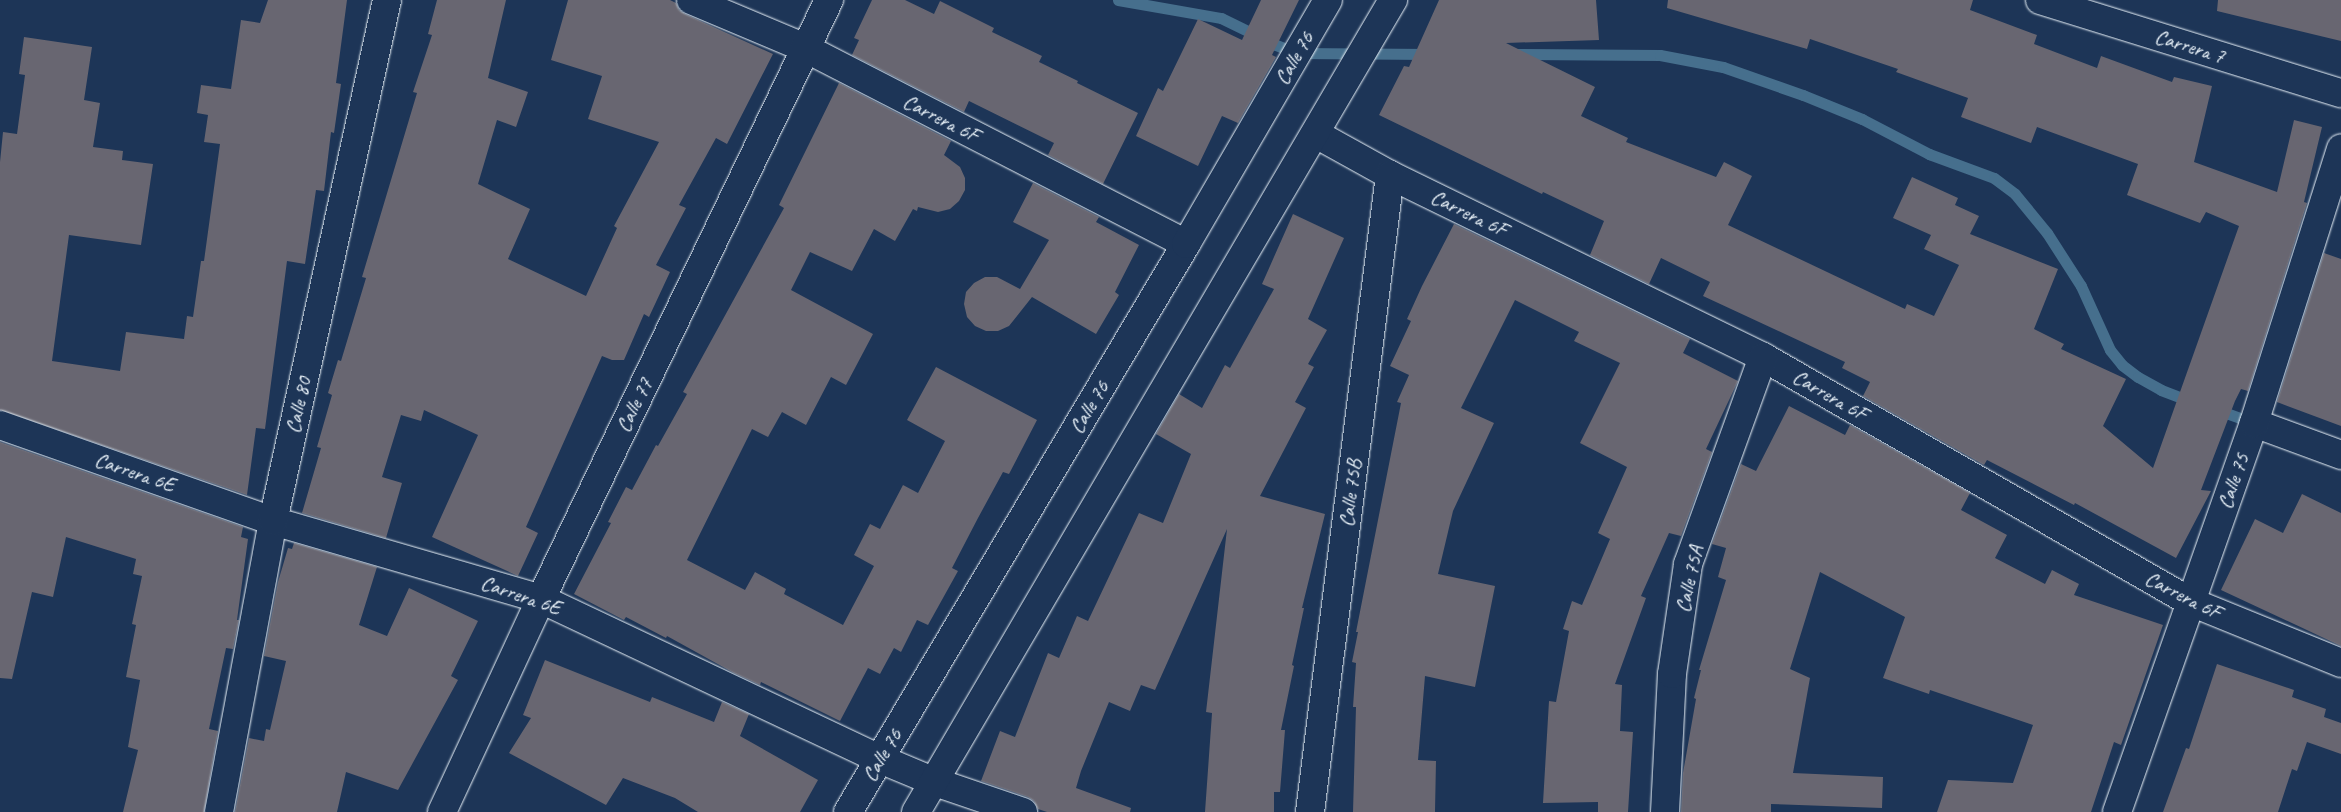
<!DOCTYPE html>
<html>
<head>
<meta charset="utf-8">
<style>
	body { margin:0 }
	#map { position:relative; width:2341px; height:812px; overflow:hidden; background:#1d3557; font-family:Caveat,sans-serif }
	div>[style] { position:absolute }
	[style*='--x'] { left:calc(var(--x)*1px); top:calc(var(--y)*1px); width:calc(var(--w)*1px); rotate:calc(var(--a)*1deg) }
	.stream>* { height:11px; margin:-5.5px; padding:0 5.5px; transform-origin:5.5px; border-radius:5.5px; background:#466f8d }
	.building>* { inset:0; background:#686671 }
	.roads { filter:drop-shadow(0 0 1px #e8f1f8) drop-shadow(0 0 1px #e8f1f8) }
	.street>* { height:28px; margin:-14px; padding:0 14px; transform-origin:14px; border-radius:14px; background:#1d3557 }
	.secondary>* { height:28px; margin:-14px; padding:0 14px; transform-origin:14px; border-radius:14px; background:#1d3557 }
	span { translate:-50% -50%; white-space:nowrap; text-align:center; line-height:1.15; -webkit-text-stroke:5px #1d3557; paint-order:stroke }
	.street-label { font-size:21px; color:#e8f1f8 }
</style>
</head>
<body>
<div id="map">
	<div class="stream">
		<i style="--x:1118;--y:0;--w:105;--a:9.9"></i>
		<i style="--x:1221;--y:18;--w:61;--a:26.1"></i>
		<i style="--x:1276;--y:45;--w:22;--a:21"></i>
		<i style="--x:1297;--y:53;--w:133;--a:0.4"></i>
		<i style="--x:1513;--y:54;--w:147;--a:0.4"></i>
		<i style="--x:1660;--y:55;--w:64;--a:10.8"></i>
		<i style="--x:1723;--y:67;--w:85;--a:19.3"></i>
		<i style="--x:1803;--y:95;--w:64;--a:22.1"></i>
		<i style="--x:1862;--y:119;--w:76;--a:27.6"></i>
		<i style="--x:1929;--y:154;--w:69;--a:20.3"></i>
		<i style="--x:1994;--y:178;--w:26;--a:37"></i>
		<i style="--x:2015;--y:194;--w:50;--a:50.6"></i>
		<i style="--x:2047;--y:233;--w:63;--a:57.3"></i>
		<i style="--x:2081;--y:286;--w:70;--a:65.6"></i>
		<i style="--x:2110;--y:350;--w:19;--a:51"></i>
		<i style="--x:2122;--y:365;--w:20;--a:37"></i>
		<i style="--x:2138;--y:377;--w:26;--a:29"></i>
		<i style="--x:2161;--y:390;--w:34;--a:21"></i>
		<i style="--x:2215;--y:409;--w:41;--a:19.7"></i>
	</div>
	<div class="building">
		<i style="clip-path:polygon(268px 0,347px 0,336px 83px,341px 84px,334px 133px,331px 132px,324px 191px,316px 190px,305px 264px,287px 261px,265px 429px,256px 428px,247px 495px,0 410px,0 162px,3px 132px,17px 134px,25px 75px,19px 74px,24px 37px,92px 47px,84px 100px,100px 103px,93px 147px,123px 151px,122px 160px,153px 164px,141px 245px,69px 235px,52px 361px,120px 371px,126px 332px,184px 339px,187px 316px,193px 317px,201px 261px,204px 261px,220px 144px,204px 142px,208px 115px,197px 113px,201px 85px,231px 89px,241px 20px,260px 23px)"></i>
		<i style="clip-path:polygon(437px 0,506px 0,488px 78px,528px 92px,516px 127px,497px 120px,478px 184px,530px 209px,508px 259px,586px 296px,617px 228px,614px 226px,659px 142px,588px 119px,602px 76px,551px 60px,568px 0,670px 0,676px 3px,679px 10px,685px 14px,773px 54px,727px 144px,716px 138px,679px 205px,686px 208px,656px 265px,670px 272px,649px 317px,644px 314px,624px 360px,612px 360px,602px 356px,526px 527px,538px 533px,518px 576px,432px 537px,478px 435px,424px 410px,421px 421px,401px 415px,382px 477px,402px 483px,386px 538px,302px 513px,321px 448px,317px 447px,332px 395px,328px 393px,338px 360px,341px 361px,366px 278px,362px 277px,417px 93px,413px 92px,432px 35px,428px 34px)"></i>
		<i style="clip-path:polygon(872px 0,905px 0,934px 14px,940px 1px,994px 28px,992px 32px,1042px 56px,1039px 62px,1078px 81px,1077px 83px,1138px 113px,1103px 184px,1048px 155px,1054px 143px,969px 101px,964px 112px,852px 55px,859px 40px,854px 38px)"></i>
		<i style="clip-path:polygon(1261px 0,1299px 0,1272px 55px,1276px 57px,1238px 123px,1222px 116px,1198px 166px,1136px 136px,1158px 88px,1163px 91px,1198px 19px,1242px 40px)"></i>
		<i style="clip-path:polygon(1439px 0,1596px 0,1599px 40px,1506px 43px,1595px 87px,1581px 116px,1628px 138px,1626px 142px,1716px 177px,1724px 162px,1752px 176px,1728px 225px,1905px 309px,1907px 304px,1934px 316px,1959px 265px,1924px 249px,1931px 235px,1893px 218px,1912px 177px,1958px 198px,1955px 205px,1979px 216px,1970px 234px,2058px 269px,2034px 329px,2064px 344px,2061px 349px,2126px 379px,2103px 426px,2153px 468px,2239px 226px,2206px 212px,2200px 223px,2127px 195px,2138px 164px,2037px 127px,2031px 143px,1961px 117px,1968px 98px,1896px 72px,1898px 69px,1810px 39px,1807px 49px,1667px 8px,1668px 0,1973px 0,1970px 10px,2037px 35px,2034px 44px,2097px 68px,2101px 56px,2172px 82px,2174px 77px,2212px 86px,2194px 162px,2277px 192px,2294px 120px,2322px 127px,2304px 202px,2307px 203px,2248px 391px,2241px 389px,2235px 401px,2201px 490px,2211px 491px,2176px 558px,2075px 503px,2074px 505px,1987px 460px,1984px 465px,1863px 396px,1870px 382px,1842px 368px,1845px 362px,1703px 296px,1710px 282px,1661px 258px,1649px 284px,1590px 255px,1604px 221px,1543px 192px,1542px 194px,1379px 115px,1404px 66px,1409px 67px)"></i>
		<i style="clip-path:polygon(2218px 0,2341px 0,2341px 41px,2217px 11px)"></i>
		<i style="clip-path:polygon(839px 83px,951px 141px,944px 155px,960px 167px,965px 178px,965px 190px,959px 201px,950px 209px,938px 212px,918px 207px,917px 211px,913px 209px,895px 241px,874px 229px,852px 271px,810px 252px,791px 290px,873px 334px,846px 385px,831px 377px,806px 425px,782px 412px,768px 437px,752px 429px,687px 560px,745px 590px,755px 572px,786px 589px,784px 594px,843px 625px,874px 566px,854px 555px,870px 524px,880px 529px,903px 485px,918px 493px,945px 441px,907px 420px,936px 367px,1037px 420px,1009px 474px,1003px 472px,978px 518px,952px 568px,958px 571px,928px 625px,917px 620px,901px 652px,894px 648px,880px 674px,868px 668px,840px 721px,761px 682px,760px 685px,734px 673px,667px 636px,666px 638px,626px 617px,624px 620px,574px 594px,611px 523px,608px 522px,626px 487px,632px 490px,656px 445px,658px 446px,687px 394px,683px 392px,784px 208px,779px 205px)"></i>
		<i style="clip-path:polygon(1033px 183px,1099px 217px,1096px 222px,1139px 245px,1115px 292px,1119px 295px,1096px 334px,1032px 297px,1009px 326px,998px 331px,986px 331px,975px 326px,967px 317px,964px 304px,966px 292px,974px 283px,985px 277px,997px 277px,1020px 289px,1049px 240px,1013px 222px)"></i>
		<i style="clip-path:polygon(1293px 214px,1344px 238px,1308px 319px,1327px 330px,1308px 364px,1314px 367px,1295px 402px,1306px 408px,1260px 496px,1325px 514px,1302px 608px,1304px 608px,1292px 665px,1294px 666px,1281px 730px,1285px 730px,1280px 792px,1274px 792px,1274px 812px,1205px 812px,1212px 713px,1206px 712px,1227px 529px,1155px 690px,1141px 685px,1130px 711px,1109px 702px,1081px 771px,1076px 788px,1131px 808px,1130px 812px,1047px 812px,1038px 809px,1034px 801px,1028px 797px,981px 781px,1000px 731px,1015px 737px,1048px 653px,1059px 658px,1077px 616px,1088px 621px,1139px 513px,1163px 523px,1191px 454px,1156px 434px,1179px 394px,1202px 408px,1225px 365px,1230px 368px,1274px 289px,1262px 284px)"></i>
		<i style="clip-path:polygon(1454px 224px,1690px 339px,1683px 353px,1738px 381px,1706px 449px,1712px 452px,1681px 536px,1669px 533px,1641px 596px,1646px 598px,1615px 684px,1622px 685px,1620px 731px,1633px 732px,1628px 812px,1598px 812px,1598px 802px,1543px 803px,1549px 701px,1556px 702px,1569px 631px,1563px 629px,1572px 601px,1582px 605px,1610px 539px,1598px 533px,1627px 467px,1580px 443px,1620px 363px,1574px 341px,1579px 332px,1515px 300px,1461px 408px,1494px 423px,1453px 511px,1438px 574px,1495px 586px,1475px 687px,1425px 676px,1418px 760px,1436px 761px,1435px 812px,1353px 812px,1356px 707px,1353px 707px,1356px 663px,1352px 662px,1358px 632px,1356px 632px,1401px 403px,1397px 402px,1409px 375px,1390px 366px,1411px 321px,1407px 319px,1422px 286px)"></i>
		<i style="clip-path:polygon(2324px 253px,2341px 259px,2341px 426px,2277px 402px)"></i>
		<i style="clip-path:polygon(1789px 406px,1845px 435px,1850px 425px,1970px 493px,1961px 510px,2007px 535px,1995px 558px,2045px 584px,2052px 570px,2079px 584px,2074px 595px,2163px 625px,2121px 745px,2114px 742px,2091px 812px,1937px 812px,1948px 780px,2013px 783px,2033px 725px,1930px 690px,1929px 694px,1883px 678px,1905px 617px,1820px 572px,1790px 669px,1810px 678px,1793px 773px,1883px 777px,1882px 808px,1771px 804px,1771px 812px,1681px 812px,1683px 773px,1696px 699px,1694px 698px,1701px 670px,1699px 670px,1726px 580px,1718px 577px,1726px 548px,1712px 544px,1741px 464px,1756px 471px)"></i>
		<i style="clip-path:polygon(0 442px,243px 527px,241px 537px,248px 539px,237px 620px,239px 620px,233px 649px,226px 648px,209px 729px,218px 731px,204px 812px,123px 812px,138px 750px,128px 747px,140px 680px,126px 677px,136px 625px,132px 624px,142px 576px,133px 574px,136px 559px,66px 537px,53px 597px,32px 592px,12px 679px,0 678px)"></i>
		<i style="clip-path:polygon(2302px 494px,2341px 513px,2341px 646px,2221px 590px,2255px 519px,2283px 533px)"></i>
		<i style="clip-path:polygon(294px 543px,377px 567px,359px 625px,387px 636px,409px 588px,478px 621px,451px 676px,458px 680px,398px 790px,346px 772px,337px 812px,235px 812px,249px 738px,264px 741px,266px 729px,270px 730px,286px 661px,264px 656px,278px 582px,288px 548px,292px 549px)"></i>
		<i style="clip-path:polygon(545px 660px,650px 702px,652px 697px,714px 722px,722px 702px,749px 714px,740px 736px,818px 780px,800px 812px,698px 812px,675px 798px,623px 778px,606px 805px,509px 753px,531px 718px,523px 715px)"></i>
		<i style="clip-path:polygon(2217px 664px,2294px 690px,2292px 697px,2326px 709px,2324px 717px,2341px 723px,2341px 754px,2307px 742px,2297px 771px,2292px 769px,2278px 812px,2163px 812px,2186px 748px,2189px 749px)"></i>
	</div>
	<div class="roads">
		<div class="street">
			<i style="--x:691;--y:0;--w:124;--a:22.8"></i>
			<i style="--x:805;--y:48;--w:428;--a:27.2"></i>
			<i style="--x:2040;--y:0;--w:315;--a:17.2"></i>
			<i style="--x:1316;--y:134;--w:85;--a:29"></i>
			<i style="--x:1390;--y:175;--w:415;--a:26"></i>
			<i style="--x:1763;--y:357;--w:493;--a:29.8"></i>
			<i style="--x:2191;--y:602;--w:162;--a:22.1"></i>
			<i style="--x:2254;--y:423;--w:93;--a:20.2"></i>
			<i style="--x:0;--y:425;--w:289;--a:19.4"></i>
			<i style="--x:273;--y:521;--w:279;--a:16.2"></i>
			<i style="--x:541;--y:599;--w:375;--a:25.3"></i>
			<i style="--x:880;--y:759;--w:60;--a:22.7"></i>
			<i style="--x:935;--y:782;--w:93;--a:18.8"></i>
			<i style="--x:219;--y:812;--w:296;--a:-79.5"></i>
			<i style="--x:273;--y:521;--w:533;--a:-77.66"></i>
			<i style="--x:442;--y:812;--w:235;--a:-65.1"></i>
			<i style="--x:541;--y:599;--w:665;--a:-64.32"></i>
			<i style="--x:1310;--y:812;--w:642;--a:-82.84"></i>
			<i style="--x:1665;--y:812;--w:138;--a:-87.1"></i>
			<i style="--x:1672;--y:674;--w:111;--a:-81.7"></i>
			<i style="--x:1688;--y:564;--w:220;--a:-70.1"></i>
			<i style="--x:2117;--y:812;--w:412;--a:-70.6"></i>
			<i style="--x:2254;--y:423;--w:288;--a:-72.4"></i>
		</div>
		<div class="secondary">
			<i style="--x:848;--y:812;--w:661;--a:-59.24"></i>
			<i style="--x:1186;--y:244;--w:282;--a:-59.8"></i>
			<i style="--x:916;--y:812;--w:942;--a:-59.57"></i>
		</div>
	</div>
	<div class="street-label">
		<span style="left:2190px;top:46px;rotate:17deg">Carrera 7</span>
		<span style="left:1294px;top:58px;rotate:-60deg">Calle 76</span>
		<span style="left:941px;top:118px;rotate:27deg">Carrera 6F</span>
		<span style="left:1469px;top:213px;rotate:26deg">Carrera 6F</span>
		<span style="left:1830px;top:395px;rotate:30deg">Carrera 6F</span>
		<span style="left:298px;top:405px;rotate:-78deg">Calle 80</span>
		<span style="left:634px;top:405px;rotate:-64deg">Calle 77</span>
		<span style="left:1089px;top:407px;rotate:-59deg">Calle 76</span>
		<span style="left:135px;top:472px;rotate:19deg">Carrera 6E</span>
		<span style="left:2233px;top:481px;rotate:-71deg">Calle 75</span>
		<span style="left:1350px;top:493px;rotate:-83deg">Calle 75B</span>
		<span style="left:1689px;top:579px;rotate:-78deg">Calle 75A</span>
		<span style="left:521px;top:595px;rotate:19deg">Carrera 6E</span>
		<span style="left:2183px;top:595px;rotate:27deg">Carrera 6F</span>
		<span style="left:882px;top:755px;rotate:-59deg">Calle 76</span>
	</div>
</div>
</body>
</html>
